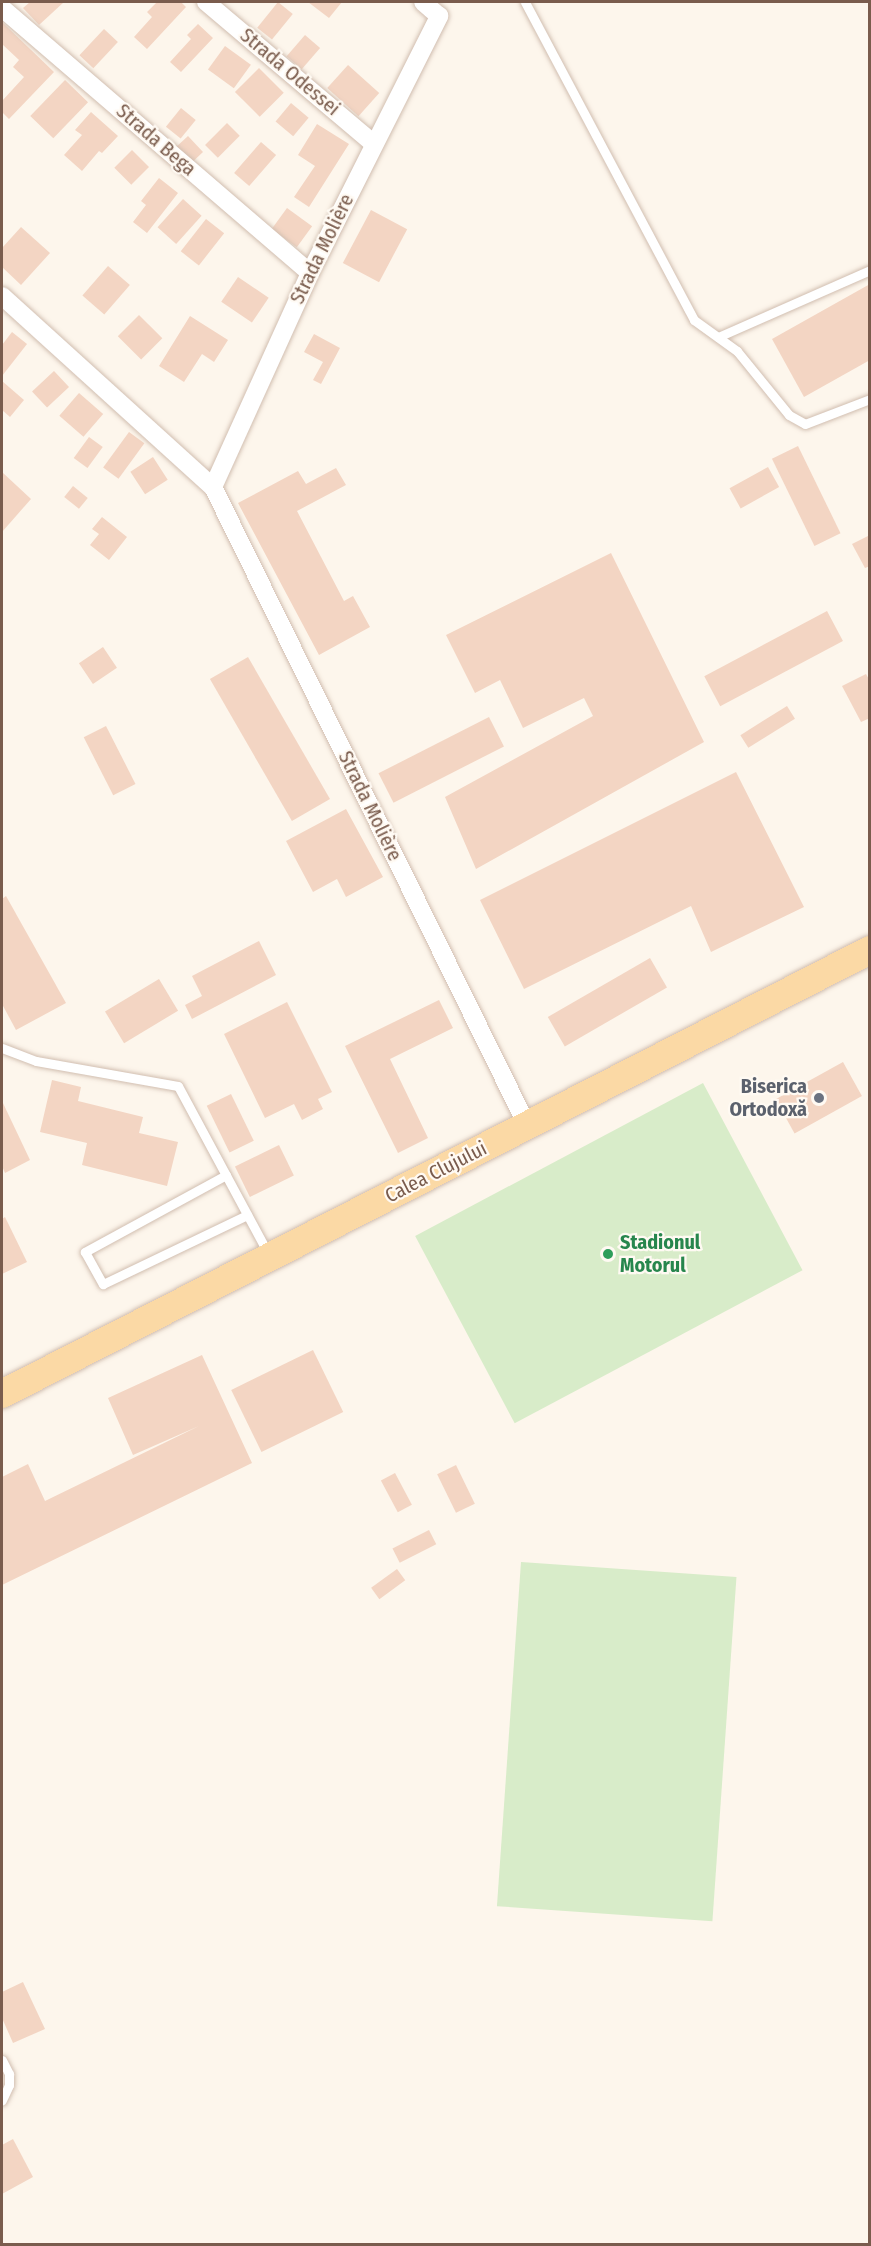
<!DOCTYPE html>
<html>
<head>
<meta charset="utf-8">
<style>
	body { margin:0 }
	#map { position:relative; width:871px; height:2246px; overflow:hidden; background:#fdf6ec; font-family:"Fira Sans Condensed",sans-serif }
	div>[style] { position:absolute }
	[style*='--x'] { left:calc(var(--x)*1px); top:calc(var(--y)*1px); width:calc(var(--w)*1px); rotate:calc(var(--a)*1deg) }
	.green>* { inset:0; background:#d8ecc9; transform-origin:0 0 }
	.building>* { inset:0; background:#f3d5c3; transform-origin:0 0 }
	.roads { filter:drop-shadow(0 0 2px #d1beb0) drop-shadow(0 0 2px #d1beb0) }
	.service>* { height:9px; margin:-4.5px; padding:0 4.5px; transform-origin:4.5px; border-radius:4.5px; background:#fff }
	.minor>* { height:18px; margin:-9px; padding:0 9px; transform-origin:9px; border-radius:9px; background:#fff }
	.primary>* { height:28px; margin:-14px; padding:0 14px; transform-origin:14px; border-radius:14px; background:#fbd9a5 }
	.dots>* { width:16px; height:16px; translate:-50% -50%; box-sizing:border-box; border:3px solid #fffaf3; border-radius:50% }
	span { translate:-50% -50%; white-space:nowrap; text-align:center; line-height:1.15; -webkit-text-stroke:4.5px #fffaf3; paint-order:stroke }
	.street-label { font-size:20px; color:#7a5c4d }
	.worship-label { font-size:20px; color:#5b616d; font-weight:700 }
	.right { translate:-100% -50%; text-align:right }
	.leisure-label { font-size:20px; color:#27864d; font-weight:700 }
	.left { translate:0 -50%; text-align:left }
	.frame { position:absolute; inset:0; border:3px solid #7a5c4d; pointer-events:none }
</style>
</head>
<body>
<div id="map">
	<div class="green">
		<i style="left:703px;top:1083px;width:212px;height:326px;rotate:62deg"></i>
		<i style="left:521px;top:1562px;width:216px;height:345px;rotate:4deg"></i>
	</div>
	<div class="building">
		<i style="clip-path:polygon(30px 2px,64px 2px,39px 25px,23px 8px)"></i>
		<i style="clip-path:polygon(157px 2px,181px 2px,186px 7px,147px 49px,134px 37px,152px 17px,147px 12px)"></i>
		<i style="left:278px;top:2px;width:19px;height:33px;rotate:39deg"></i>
		<i style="clip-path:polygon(308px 2px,342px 2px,329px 18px)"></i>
		<i style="clip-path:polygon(2px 22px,54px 72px,9px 119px,2px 112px,2px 101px,24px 77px,13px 67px,19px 60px,2px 44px)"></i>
		<i style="clip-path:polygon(198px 24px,213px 38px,181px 72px,170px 62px,191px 39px,187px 35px)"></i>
		<i style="left:104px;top:29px;width:19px;height:36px;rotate:43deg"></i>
		<i style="left:305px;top:35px;width:20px;height:28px;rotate:41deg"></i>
		<i style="left:225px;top:46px;width:32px;height:29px;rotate:36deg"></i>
		<i style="left:348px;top:65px;width:42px;height:31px;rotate:42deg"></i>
		<i style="left:259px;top:68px;width:35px;height:34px;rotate:45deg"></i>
		<i style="left:65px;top:80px;width:32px;height:50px;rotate:44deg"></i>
		<i style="left:291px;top:103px;width:23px;height:24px;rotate:40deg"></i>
		<i style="left:181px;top:108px;width:19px;height:24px;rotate:39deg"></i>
		<i style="clip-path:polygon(91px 112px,118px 136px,102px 153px,99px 151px,82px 171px,64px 155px,82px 135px,75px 130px)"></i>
		<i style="left:227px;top:123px;width:18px;height:31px;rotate:45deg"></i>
		<i style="clip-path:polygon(317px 124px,349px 144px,309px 207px,294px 197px,315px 166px,298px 155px)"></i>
		<i style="left:188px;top:136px;width:22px;height:17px;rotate:47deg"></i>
		<i style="left:261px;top:142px;width:20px;height:41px;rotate:41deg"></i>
		<i style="left:132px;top:150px;width:24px;height:25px;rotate:45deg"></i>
		<i style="clip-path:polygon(159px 178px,178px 193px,147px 233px,133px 222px,146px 205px,141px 201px)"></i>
		<i style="left:183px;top:199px;width:25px;height:38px;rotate:42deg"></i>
		<i style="left:287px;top:208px;width:31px;height:26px;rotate:36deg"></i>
		<i style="left:371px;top:210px;width:41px;height:60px;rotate:28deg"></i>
		<i style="left:206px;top:219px;width:23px;height:41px;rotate:38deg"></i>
		<i style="clip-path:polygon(21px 227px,50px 253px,21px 285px,2px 267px,2px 248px)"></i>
		<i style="left:108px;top:266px;width:29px;height:39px;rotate:41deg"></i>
		<i style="left:238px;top:277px;width:37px;height:30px;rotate:34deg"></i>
		<i style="clip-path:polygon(870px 284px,870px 360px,804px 397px,772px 339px)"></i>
		<i style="left:139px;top:315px;width:33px;height:30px;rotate:45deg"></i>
		<i style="clip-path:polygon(190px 316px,228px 340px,214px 362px,202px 354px,184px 382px,159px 366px)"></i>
		<i style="clip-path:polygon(12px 332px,27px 344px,2px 376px,2px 345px)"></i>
		<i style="clip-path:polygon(314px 334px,340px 348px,321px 384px,313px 380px,323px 362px,304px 352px)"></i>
		<i style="left:54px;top:371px;width:22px;height:30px;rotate:47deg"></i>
		<i style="clip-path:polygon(2px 381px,24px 400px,10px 417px,2px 410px)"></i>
		<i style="left:79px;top:393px;width:32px;height:30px;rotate:41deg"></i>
		<i style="left:129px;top:432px;width:19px;height:44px;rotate:36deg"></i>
		<i style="left:89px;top:437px;width:17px;height:26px;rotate:36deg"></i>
		<i style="left:798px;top:446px;width:97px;height:29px;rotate:64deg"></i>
		<i style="left:153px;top:457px;width:27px;height:27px;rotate:57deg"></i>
		<i style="left:768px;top:467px;width:23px;height:44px;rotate:61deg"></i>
		<i style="clip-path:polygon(336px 468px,346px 485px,297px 511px,344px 601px,353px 596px,370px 627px,319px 655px,238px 503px,298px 471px,306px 484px)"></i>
		<i style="clip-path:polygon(2px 472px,31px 499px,2px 532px)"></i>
		<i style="left:73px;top:486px;width:19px;height:14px;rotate:39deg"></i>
		<i style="clip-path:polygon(102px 517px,127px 537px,109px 560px,90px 545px,99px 534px,92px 529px)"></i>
		<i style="clip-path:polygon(870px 535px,870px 566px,865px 568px,852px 544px)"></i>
		<i style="clip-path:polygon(611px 553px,704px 742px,476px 869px,445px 797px,593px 716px,584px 698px,523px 728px,500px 680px,475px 693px,446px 635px)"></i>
		<i style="left:827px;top:611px;width:34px;height:139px;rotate:62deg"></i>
		<i style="left:103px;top:647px;width:25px;height:29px;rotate:56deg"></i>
		<i style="left:248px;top:657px;width:164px;height:44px;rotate:60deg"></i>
		<i style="clip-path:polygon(866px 674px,870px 681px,870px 718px,861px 722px,842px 686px)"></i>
		<i style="left:787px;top:706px;width:15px;height:55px;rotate:58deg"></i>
		<i style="left:489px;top:717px;width:33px;height:124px;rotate:63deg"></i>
		<i style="left:106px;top:726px;width:65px;height:25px;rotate:63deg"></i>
		<i style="clip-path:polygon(736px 772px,804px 907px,711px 952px,691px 906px,524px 989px,480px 900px)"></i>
		<i style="clip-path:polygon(346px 809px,383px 877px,346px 897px,337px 879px,313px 892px,286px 841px)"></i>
		<i style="clip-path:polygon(6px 896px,66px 1003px,16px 1030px,2px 1004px,2px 899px)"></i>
		<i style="clip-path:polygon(259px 941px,276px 975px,192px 1019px,185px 1005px,202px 996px,192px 976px)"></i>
		<i style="left:650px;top:958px;width:34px;height:118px;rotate:60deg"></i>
		<i style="left:159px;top:979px;width:37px;height:63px;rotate:59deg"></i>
		<i style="clip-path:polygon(439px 1000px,453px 1028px,390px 1059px,428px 1138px,398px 1153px,345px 1046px)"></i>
		<i style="clip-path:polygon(287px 1002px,332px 1092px,318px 1099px,323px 1109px,302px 1120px,294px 1104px,265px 1118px,224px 1034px)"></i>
		<i style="left:843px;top:1062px;width:39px;height:77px;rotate:61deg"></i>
		<i style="clip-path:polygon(52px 1080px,81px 1087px,78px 1101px,143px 1117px,139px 1133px,178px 1142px,167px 1186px,82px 1165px,87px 1143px,40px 1132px)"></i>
		<i style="left:231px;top:1094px;width:52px;height:27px;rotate:64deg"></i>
		<i style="clip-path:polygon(2px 1101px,30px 1160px,5px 1173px,2px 1166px)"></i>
		<i style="left:279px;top:1145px;width:34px;height:49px;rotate:64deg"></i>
		<i style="clip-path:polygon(5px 1217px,27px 1262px,2px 1274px,2px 1219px)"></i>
		<i style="left:313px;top:1350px;width:69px;height:91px;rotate:64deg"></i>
		<i style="clip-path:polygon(202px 1355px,252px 1463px,2px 1585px,2px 1477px,28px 1464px,45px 1501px,199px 1426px,133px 1455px,108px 1398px)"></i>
		<i style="left:456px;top:1465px;width:43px;height:21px;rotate:64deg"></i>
		<i style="left:395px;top:1473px;width:36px;height:16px;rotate:62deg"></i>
		<i style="left:429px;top:1530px;width:16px;height:41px;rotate:63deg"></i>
		<i style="left:397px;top:1569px;width:14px;height:32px;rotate:54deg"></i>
		<i style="clip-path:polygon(23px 1982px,45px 2029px,13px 2043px,2px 2018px,2px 1992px)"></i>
		<i style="clip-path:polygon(13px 2139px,33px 2177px,2px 2194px,2px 2145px)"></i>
	</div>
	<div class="roads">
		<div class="service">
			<i style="--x:525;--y:2;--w:360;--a:62"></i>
			<i style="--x:694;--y:320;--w:53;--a:35.8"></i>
			<i style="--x:737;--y:351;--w:82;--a:50.9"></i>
			<i style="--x:789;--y:415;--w:18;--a:29"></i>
			<i style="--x:805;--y:424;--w:70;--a:-21"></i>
			<i style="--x:718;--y:337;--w:166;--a:-23.8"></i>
			<i style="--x:2;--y:1048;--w:36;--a:21"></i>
			<i style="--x:36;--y:1061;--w:144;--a:10"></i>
			<i style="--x:178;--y:1086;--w:192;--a:61.7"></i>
			<i style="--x:226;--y:1175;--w:161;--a:151.4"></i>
			<i style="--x:85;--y:1252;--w:37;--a:61"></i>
			<i style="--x:103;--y:1284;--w:160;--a:-25.6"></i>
			<i style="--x:2;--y:2060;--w:16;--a:63"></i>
			<i style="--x:9;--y:2074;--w:11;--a:90"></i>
			<i style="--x:9;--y:2085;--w:17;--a:115"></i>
		</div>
		<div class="minor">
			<i style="--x:206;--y:2;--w:219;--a:40.2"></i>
			<i style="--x:2;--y:8;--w:406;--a:40.7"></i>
			<i style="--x:2;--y:296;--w:285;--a:42.2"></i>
			<i style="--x:213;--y:487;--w:711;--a:63.8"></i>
			<i style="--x:213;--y:487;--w:235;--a:-65.6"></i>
			<i style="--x:310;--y:273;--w:288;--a:-63.3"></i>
			<i style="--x:439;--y:16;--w:21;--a:-139"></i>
		</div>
		<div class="primary">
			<i style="--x:2;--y:1394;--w:975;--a:-27.09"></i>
		</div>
	</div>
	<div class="dots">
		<i style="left:819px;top:1098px;background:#6b7280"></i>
		<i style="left:608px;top:1254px;background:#2e9e5b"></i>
	</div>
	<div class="street-label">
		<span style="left:290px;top:72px;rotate:40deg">Strada Odessei</span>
		<span style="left:156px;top:140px;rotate:41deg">Strada Bega</span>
		<span style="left:322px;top:249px;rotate:-64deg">Strada Molière</span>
		<span style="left:370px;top:806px;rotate:64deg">Strada Molière</span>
		<span style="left:436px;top:1172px;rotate:-27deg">Calea Clujului</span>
	</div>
	<div class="worship-label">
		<span class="right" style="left:807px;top:1098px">Biserica<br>Ortodoxă</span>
	</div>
	<div class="leisure-label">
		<span class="left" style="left:620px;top:1254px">Stadionul<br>Motorul</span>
	</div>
	<div class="frame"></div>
</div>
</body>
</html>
